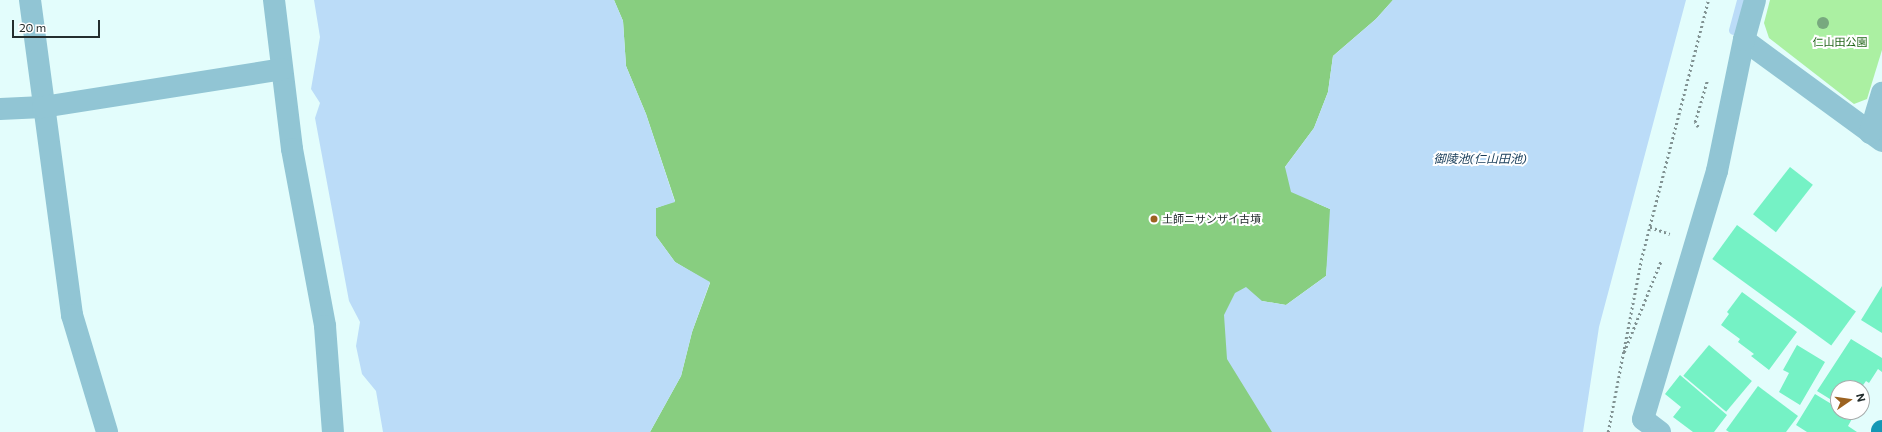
<!DOCTYPE html>
<html>
<head>
<meta charset="utf-8">
<style>
	body { margin:0 }
	#map { position:relative; width:1882px; height:432px; overflow:hidden; background:#e3fdfc; font-family:Commissioner,"Noto Sans JP",sans-serif }
	div>[style] { position:absolute }
	[style*='--x'] { left:calc(var(--x)*1px); top:calc(var(--y)*1px); width:calc(var(--w)*1px); rotate:calc(var(--a)*1deg) }
	.green>* { inset:0; background:#abf0a2 }
	.forest>* { inset:0; background:#88ce80 }
	.water>* { inset:0; background:#bbdcf8 }
	.stream>* { height:9px; margin:-4.5px; padding:0 4.5px; transform-origin:4.5px; border-radius:4.5px; background:#bbdcf8 }
	.building>* { inset:0; background:#75f2c5; transform-origin:0 0 }
	.path>* { height:2.5px; margin-top:-1.25px; transform-origin:0; background:repeating-linear-gradient(90deg,#819292 0 2px,transparent 0 5px) }
	.minor>* { height:22px; margin:-11px; padding:0 11px; transform-origin:11px; border-radius:11px; background:#91c5d4 }
	.major>* { height:22px; margin:-11px; padding:0 11px; transform-origin:11px; border-radius:11px; background:#1398b5 }
	.trees>* { width:12px; height:12px; margin:-6px; border-radius:50%; background:#78a97f }
	.dots>* { width:11px; height:11px; translate:-50% -50%; box-sizing:border-box; border:2px solid #fff; border-radius:50% }
	span { translate:-50% -50%; white-space:nowrap; text-align:center; line-height:1.15; -webkit-text-stroke:4px #fff; paint-order:stroke }
	.park-label { font-size:11px; color:#216519 }
	.poi-label { font-size:11px; color:#242e2e }
	.left { translate:0 -50%; text-align:left }
	.water-label { font-size:12px; color:#1c405c; font-style:italic }
	.north { position:absolute; left:1830px; top:380px; width:40px; height:40px; box-sizing:border-box; background:#fff; border:1px solid #a7abab; border-radius:50%; rotate:77deg; font-size:11px; font-weight:700; line-height:16px; text-align:center; color:#242e2e }
	.north::after { content:''; display:block; margin:auto; width:14px; height:18px; background:#9c6220; clip-path:polygon(50% 0,100% 100%,50% 72%,0 100%) }
	.scale { position:absolute; left:12px; top:20px; width:88px; height:18px; box-sizing:border-box; border:2px solid #242e2e; border-top:0; padding-left:5px; font-size:12px; line-height:14px; white-space:nowrap; color:#242e2e; -webkit-text-stroke:3px #fff; paint-order:stroke }
</style>
</head>
<body>
<div id="map">
	<div class="green">
		<i style="clip-path:polygon(1770px 0,1882px 0,1882px 50px,1867px 99px,1854px 104px,1769px 38px,1764px 23px)"></i>
	</div>
	<div class="forest">
		<i style="clip-path:polygon(614px 0,1393px 0,1376px 19px,1333px 56px,1328px 92px,1314px 128px,1285px 167px,1314px 202px,1330px 209px,1330px 235px,1326px 276px,1286px 305px,1262px 301px,1272px 432px,650px 432px,681px 376px,692px 332px,710px 283px,675px 262px,656px 236px,656px 208px,675px 201px,646px 114px,626px 66px,623px 21px)"></i>
	</div>
	<div class="water">
		<i style="clip-path:polygon(314px 0,614px 0,623px 21px,626px 66px,646px 114px,675px 202px,656px 208px,656px 236px,675px 262px,710px 282px,692px 332px,681px 376px,650px 432px,383px 432px,376px 391px,362px 374px,356px 346px,360px 322px,349px 301px,315px 118px,320px 103px,311px 89px,320px 37px)"></i>
		<i style="clip-path:polygon(1393px 0,1686px 0,1599px 327px,1583px 432px,1272px 432px,1227px 359px,1224px 315px,1235px 293px,1246px 287px,1262px 301px,1286px 305px,1326px 276px,1330px 209px,1291px 192px,1285px 167px,1314px 128px,1328px 92px,1333px 56px,1376px 19px)"></i>
	</div>
	<div class="stream">
		<i style="--x:1733;--y:30;--w:31;--a:-75"></i>
	</div>
	<div class="building">
		<i style="left:1790px;top:167px;width:29px;height:60px;rotate:38deg"></i>
		<i style="left:1737px;top:225px;width:147px;height:42px;rotate:36deg"></i>
		<i style="clip-path:polygon(1882px 286px,1882px 333px,1861px 320px)"></i>
		<i style="clip-path:polygon(1742px 292px,1797px 332px,1769px 370px,1751px 356px,1754px 354px,1738px 342px,1740px 339px,1721px 325px,1729px 314px,1727px 312px)"></i>
		<i style="clip-path:polygon(1851px 339px,1882px 358px,1882px 372px,1878px 369px,1869px 383px,1866px 381px,1861px 388px,1838px 388px,1838px 404px,1817px 391px)"></i>
		<i style="left:1709px;top:345px;width:56px;height:40px;rotate:40deg"></i>
		<i style="clip-path:polygon(1797px 345px,1825px 362px,1800px 405px,1779px 392px,1789px 373px,1783px 370px)"></i>
		<i style="clip-path:polygon(1680px 375px,1727px 415px,1714px 432px,1693px 432px,1673px 417px,1681px 407px,1665px 394px)"></i>
		<i style="clip-path:polygon(1758px 386px,1798px 416px,1786px 432px,1729px 432px,1726px 430px)"></i>
		<i style="clip-path:polygon(1815px 394px,1838px 408px,1838px 412px,1845px 412px,1853px 417px,1848px 426px,1857px 432px,1807px 432px,1796px 425px)"></i>
	</div>
	<div class="path">
		<i style="--x:1698;--y:127;--w:6;--a:-121"></i>
		<i style="--x:1695;--y:122;--w:43;--a:-73.7"></i>
		<i style="--x:1650;--y:227;--w:21;--a:19"></i>
		<i style="--x:1624;--y:352;--w:98;--a:-67.9"></i>
		<i style="--x:1608;--y:432;--w:175;--a:-79.1"></i>
		<i style="--x:1641;--y:260;--w:268;--a:-75.5"></i>
	</div>
	<div class="minor">
		<i style="--x:30;--y:0;--w:318;--a:82.4"></i>
		<i style="--x:72;--y:315;--w:122;--a:73.3"></i>
		<i style="--x:274;--y:0;--w:150;--a:83.1"></i>
		<i style="--x:292;--y:149;--w:180;--a:79.4"></i>
		<i style="--x:325;--y:326;--w:106;--a:85.7"></i>
		<i style="--x:1744;--y:40;--w:171;--a:36.2"></i>
		<i style="--x:0;--y:109;--w:43;--a:-2.7"></i>
		<i style="--x:43;--y:107;--w:242;--a:-9"></i>
		<i style="--x:1870;--y:133;--w:42;--a:-73.3"></i>
		<i style="--x:1660;--y:432;--w:21;--a:-143"></i>
		<i style="--x:1643;--y:419;--w:259;--a:-73.4"></i>
		<i style="--x:1717;--y:171;--w:134;--a:-78.4"></i>
		<i style="--x:1744;--y:40;--w:41;--a:-74.6"></i>
	</div>
	<div class="major">
		<i style="--x:1882;--y:432;--w:1;--a:-90"></i>
	</div>
	<div class="trees">
		<i style="left:1823px;top:23px"></i>
	</div>
	<div class="dots">
		<i style="left:1154px;top:219px;background:#9c6220"></i>
	</div>
	<div class="park-label">
		<span style="left:1840px;top:42px">仁山田公園</span>
	</div>
	<div class="poi-label">
		<span class="left" style="left:1162px;top:219px">土師ニサンザイ古墳</span>
	</div>
	<div class="water-label">
		<span style="left:1480px;top:159px">御陵池(仁山田池)</span>
	</div>
	<div class="north">N</div>
	<div class="scale">20 m</div>
</div>
</body>
</html>
